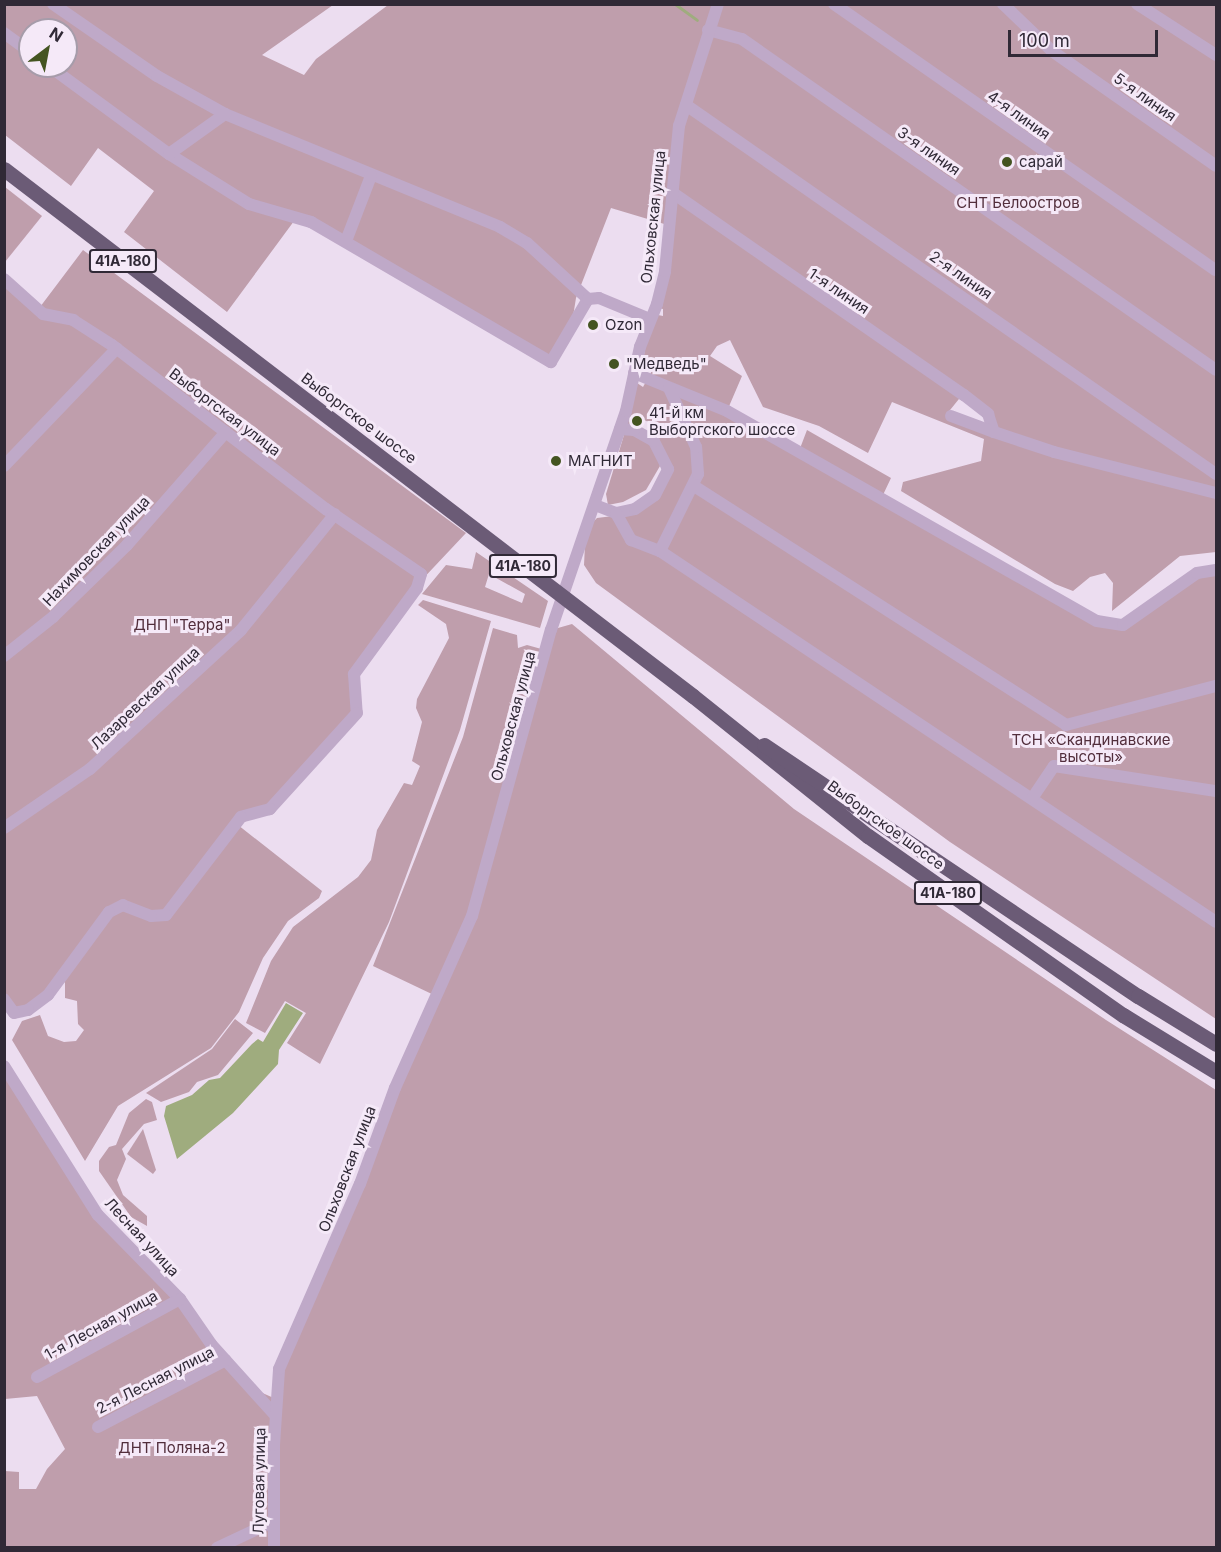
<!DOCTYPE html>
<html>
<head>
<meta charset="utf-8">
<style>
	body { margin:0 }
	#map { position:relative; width:1221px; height:1552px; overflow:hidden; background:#ecddf0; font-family:Inter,sans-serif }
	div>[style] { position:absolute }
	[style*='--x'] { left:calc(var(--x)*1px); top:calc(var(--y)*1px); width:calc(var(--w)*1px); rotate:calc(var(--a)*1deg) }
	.green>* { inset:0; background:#bf9eac }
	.water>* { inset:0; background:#9fac7e }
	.stream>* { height:3px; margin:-1.5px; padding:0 1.5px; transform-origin:1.5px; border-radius:1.5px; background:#9fac7e }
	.street>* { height:12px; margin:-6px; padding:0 6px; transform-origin:6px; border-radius:6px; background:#bfa9c8 }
	.primary>* { height:15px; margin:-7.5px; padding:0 7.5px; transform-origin:7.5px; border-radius:7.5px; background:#6b5b76 }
	.dots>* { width:16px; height:16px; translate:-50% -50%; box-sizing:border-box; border:3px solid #f5e9f8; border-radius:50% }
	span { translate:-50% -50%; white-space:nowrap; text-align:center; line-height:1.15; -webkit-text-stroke:6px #f5e9f8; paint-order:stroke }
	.shield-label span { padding:2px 4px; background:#f5e9f8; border:2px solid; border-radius:4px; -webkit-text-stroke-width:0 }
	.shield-label { font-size:14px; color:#302936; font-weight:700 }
	.street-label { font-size:15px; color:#302936 }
	.poi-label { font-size:15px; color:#302936 }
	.left { translate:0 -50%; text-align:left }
	.park-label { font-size:15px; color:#522e3c }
	.frame { position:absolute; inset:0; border:6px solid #302936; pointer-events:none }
	.north { position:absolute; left:18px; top:18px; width:60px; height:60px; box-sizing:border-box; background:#f5e9f8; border:2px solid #a69caa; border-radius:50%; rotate:32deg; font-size:16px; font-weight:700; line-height:24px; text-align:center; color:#302936 }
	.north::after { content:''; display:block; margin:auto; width:21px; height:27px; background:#445421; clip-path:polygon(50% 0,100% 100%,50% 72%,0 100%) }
	.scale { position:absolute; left:1008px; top:30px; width:150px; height:27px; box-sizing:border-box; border:3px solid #302936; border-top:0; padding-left:8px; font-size:18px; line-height:21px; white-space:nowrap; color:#302936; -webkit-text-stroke:4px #f5e9f8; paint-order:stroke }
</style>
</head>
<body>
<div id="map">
	<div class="green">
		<i style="clip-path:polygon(evenodd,4px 5px,333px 5px,262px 55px,304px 75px,316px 59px,388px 5px,1216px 5px,1216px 552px,1180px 556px,1112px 611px,1113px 583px,1105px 573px,1090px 577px,1073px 591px,1055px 584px,901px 491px,903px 482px,981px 461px,984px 439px,892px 402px,868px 453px,819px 426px,763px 407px,730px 340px,717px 346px,710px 356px,742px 376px,727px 411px,799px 451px,807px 430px,891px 478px,882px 497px,1069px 607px,1123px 625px,1197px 573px,1216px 570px,1216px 1019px,950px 842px,596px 583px,584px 565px,585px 545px,592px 523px,597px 518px,637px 513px,671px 470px,646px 436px,650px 423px,637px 416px,631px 429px,626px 426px,637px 383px,643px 387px,653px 369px,642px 367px,646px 343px,658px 315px,663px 316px,663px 309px,658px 308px,671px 226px,611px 208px,576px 298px,571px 329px,551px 362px,297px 217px,227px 312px,124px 232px,154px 191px,98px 148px,71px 186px,5px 135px,4px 5px,30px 30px,66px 30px,66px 66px,30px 66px,30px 30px,4px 5px,963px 394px,995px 431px,946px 415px,963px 394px)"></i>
		<i style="clip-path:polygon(5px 187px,42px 216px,5px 262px)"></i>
		<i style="clip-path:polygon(83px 250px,466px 533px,418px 584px,354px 674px,357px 713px,270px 809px,238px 825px,322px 891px,319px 898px,288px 921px,263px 958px,239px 1012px,211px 1048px,118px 1106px,85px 1161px,12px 1040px,22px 1021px,40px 1015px,48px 1036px,64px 1042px,76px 1041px,84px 1030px,78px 1024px,77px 1001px,65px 998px,65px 982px,14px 1013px,5px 999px,4px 279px,40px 307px)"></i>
		<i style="clip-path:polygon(631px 433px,652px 442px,660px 466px,646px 490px,623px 502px,608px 505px,606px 494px,624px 435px)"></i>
		<i style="clip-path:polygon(evenodd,476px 552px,548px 601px,540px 628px,422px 594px,446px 565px,472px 569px,476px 552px,489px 574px,525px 594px,522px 603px,485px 587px,489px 574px)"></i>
		<i style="clip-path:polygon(423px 600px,491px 621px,460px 730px,389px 922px,320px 1064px,287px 1043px,306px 1013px,285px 1001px,265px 1033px,246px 1023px,271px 961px,293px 927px,358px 877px,371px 860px,377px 830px,404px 783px,412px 785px,420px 766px,412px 761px,422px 722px,416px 708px,417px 699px,449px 638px,446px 624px,418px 605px)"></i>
		<i style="clip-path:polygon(572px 624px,794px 809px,1106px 1020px,1216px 1090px,1216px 1547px,5px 1547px,5px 1471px,19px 1472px,19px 1489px,36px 1489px,47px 1469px,65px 1449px,37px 1396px,5px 1399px,4px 1065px,79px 1186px,251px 1388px,276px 1399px,278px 1379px,436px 996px,373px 966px,463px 737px,493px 628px,517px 635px,518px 648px,527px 645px,545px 650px,551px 630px)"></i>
		<i style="clip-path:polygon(235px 1019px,253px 1033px,218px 1075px,197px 1082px,189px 1092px,161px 1102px,146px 1093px,212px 1049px)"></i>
		<i style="clip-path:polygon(146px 1099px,152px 1102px,157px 1120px,144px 1124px,122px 1149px,126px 1159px,117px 1180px,123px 1195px,147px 1216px,147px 1226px,131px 1217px,99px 1171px,99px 1161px,109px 1147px,116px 1145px,129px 1113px)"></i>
		<i style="clip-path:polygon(143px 1129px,156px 1170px,153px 1174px,127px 1154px)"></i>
	</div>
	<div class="water">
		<i style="clip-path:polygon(286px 1003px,303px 1013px,279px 1050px,278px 1064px,233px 1113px,177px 1159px,164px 1116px,166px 1106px,192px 1095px,209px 1080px,220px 1078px,252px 1044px,258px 1039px,263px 1042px)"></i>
	</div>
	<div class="stream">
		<i style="--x:675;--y:4;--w:27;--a:36"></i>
	</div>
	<div class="street">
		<i style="--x:53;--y:4;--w:126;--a:34.7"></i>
		<i style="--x:157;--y:76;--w:78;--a:29.2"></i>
		<i style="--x:225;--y:114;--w:297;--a:22.3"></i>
		<i style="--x:500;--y:227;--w:31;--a:31"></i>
		<i style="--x:527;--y:243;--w:83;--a:42.6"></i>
		<i style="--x:834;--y:4;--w:465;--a:34.9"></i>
		<i style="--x:1003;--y:4;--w:68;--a:43.8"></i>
		<i style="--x:1052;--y:51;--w:200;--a:35"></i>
		<i style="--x:1137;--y:4;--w:94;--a:32.8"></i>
		<i style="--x:708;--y:30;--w:35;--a:15"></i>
		<i style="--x:742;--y:39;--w:578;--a:34.93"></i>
		<i style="--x:4;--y:33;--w:32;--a:36"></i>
		<i style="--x:49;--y:66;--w:149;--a:36.3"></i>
		<i style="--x:169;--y:154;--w:94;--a:32"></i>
		<i style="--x:249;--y:204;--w:65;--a:16.2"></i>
		<i style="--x:311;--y:222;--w:278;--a:30.3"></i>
		<i style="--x:551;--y:362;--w:73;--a:-59.6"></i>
		<i style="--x:588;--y:299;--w:11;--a:-5"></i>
		<i style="--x:599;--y:298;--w:55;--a:22.4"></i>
		<i style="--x:686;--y:105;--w:646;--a:34.85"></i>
		<i style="--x:169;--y:154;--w:69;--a:-35.5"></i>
		<i style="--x:673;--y:193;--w:354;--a:34.8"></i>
		<i style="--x:964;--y:395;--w:31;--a:38"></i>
		<i style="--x:988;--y:414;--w:19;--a:72"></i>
		<i style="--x:994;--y:432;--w:63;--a:18.4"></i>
		<i style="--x:1054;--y:452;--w:167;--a:14.2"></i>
		<i style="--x:346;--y:241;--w:70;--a:-69"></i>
		<i style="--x:4;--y:279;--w:52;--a:41.9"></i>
		<i style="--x:43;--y:314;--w:31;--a:11"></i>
		<i style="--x:73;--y:320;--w:46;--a:32.7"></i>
		<i style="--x:112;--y:345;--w:270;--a:37.5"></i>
		<i style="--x:326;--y:509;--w:115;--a:34.4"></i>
		<i style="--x:421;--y:574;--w:15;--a:106"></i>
		<i style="--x:417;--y:588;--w:107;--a:126.2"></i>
		<i style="--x:354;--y:674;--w:39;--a:86"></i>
		<i style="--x:357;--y:713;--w:130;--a:132.2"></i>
		<i style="--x:270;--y:809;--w:30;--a:165"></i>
		<i style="--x:241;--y:817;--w:123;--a:127.4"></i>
		<i style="--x:166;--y:915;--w:15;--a:176"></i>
		<i style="--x:151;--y:916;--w:30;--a:-159"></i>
		<i style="--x:123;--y:905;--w:16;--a:153"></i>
		<i style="--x:109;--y:912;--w:103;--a:126.3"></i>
		<i style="--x:48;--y:995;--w:25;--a:143"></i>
		<i style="--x:28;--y:1010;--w:14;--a:168"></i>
		<i style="--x:14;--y:1013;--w:17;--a:-126"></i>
		<i style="--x:634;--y:373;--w:100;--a:22.2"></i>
		<i style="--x:727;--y:411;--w:425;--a:29.6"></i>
		<i style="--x:1097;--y:621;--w:26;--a:9"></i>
		<i style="--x:1123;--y:625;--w:90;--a:-35.1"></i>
		<i style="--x:1197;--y:573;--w:19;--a:-9"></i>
		<i style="--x:951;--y:416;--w:46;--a:20.4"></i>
		<i style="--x:4;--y:466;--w:163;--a:-46.2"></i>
		<i style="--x:694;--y:486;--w:442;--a:32.7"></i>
		<i style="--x:1066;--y:725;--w:155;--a:-14.6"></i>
		<i style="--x:595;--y:505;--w:22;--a:21"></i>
		<i style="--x:616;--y:513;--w:19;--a:-12"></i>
		<i style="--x:635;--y:509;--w:24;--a:-35"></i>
		<i style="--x:655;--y:495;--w:29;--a:-63"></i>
		<i style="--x:668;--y:469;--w:31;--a:-117"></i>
		<i style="--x:654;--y:441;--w:23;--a:-151"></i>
		<i style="--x:634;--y:430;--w:14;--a:-176"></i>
		<i style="--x:616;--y:513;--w:31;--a:61"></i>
		<i style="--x:631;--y:540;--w:31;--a:21"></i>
		<i style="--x:660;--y:551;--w:668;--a:33.71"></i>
		<i style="--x:660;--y:551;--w:86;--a:-63.7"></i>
		<i style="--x:698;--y:474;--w:27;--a:-94"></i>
		<i style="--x:696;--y:447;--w:65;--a:-114.6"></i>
		<i style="--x:4;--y:656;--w:63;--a:-38.5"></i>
		<i style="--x:53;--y:617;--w:103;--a:-44.2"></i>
		<i style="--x:127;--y:545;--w:150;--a:-48.8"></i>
		<i style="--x:1033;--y:797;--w:37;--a:-56"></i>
		<i style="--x:1054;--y:766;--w:164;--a:8.8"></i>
		<i style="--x:4;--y:828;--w:104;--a:-34.5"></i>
		<i style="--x:90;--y:769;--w:205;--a:-42.6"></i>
		<i style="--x:241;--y:630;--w:149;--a:-51"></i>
		<i style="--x:4;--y:1066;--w:176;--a:57.8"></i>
		<i style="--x:98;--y:1215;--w:117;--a:45.7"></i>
		<i style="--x:180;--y:1299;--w:55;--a:55.4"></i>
		<i style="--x:211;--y:1344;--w:96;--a:48"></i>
		<i style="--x:37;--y:1377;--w:163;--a:-28.6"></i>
		<i style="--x:98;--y:1427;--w:144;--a:-27.6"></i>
		<i style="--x:217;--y:1548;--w:61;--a:-25.3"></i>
		<i style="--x:274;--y:1548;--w:103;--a:-90"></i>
		<i style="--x:274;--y:1445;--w:76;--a:-86.2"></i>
		<i style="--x:279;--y:1369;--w:202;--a:-66.4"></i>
		<i style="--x:360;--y:1184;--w:102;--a:-70"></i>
		<i style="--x:395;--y:1088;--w:188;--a:-65.9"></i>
		<i style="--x:472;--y:916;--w:297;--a:-74.6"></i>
		<i style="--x:551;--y:630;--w:231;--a:-71.1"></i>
		<i style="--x:626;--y:411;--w:66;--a:-77.7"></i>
		<i style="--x:640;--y:347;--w:46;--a:-68.4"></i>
		<i style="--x:657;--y:304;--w:34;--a:-76"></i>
		<i style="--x:665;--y:271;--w:146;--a:-84.5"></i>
		<i style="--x:679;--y:126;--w:128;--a:-72.3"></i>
	</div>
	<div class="primary">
		<i style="--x:4;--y:169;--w:867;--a:37.41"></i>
		<i style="--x:693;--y:696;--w:224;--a:38.7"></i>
		<i style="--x:868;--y:836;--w:312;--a:35.1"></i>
		<i style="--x:1123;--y:1015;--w:109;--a:31.5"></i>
		<i style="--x:764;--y:745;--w:450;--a:33.9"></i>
		<i style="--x:1138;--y:996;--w:92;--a:31.6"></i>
	</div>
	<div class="dots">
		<i style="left:1007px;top:162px;background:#445421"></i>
		<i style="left:593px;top:325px;background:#445421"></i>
		<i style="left:614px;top:364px;background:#445421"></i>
		<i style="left:637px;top:421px;background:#445421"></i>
		<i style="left:556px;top:461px;background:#445421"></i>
	</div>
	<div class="shield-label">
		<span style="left:123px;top:261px">41А-180</span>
		<span style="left:523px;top:566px">41А-180</span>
		<span style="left:948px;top:893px">41А-180</span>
	</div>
	<div class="street-label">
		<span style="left:1145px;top:97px;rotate:35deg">5-я линия</span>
		<span style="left:1019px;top:115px;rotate:35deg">4-я линия</span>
		<span style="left:929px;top:151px;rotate:35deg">3-я линия</span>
		<span style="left:653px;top:217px;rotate:-84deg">Ольховская улица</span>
		<span style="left:961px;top:275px;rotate:35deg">2-я линия</span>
		<span style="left:839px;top:291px;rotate:34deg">1-я линия</span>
		<span style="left:225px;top:412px;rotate:37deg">Выборгская улица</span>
		<span style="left:359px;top:418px;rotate:37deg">Выборгское шоссе</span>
		<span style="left:96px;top:551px;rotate:-46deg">Нахимовская улица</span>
		<span style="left:145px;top:698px;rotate:-43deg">Лазаревская улица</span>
		<span style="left:513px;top:716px;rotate:-75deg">Ольховская улица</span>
		<span style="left:886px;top:825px;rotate:36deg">Выборгское шоссе</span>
		<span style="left:347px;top:1169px;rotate:-69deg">Ольховская улица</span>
		<span style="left:142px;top:1237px;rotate:47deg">Лесная улица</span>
		<span style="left:101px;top:1325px;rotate:-29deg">1-я Лесная улица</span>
		<span style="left:155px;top:1380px;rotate:-27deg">2-я Лесная улица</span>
		<span style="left:259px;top:1481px;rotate:-89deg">Луговая улица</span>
	</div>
	<div class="poi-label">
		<span class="left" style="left:1019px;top:162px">сарай</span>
		<span class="left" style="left:605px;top:325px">Ozon</span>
		<span class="left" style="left:626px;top:364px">"Медведь"</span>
		<span class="left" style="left:649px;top:421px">41-й км<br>Выборгского шоссе</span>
		<span class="left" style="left:568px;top:461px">МАГНИТ</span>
	</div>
	<div class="park-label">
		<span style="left:1018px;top:203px">СНТ Белоостров</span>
		<span style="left:182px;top:625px">ДНП "Терра"</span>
		<span style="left:1091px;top:748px">ТСН «Скандинавские<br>высоты»</span>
		<span style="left:172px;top:1448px">ДНТ Поляна-2</span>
	</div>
	<div class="frame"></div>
	<div class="north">N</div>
	<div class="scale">100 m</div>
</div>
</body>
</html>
